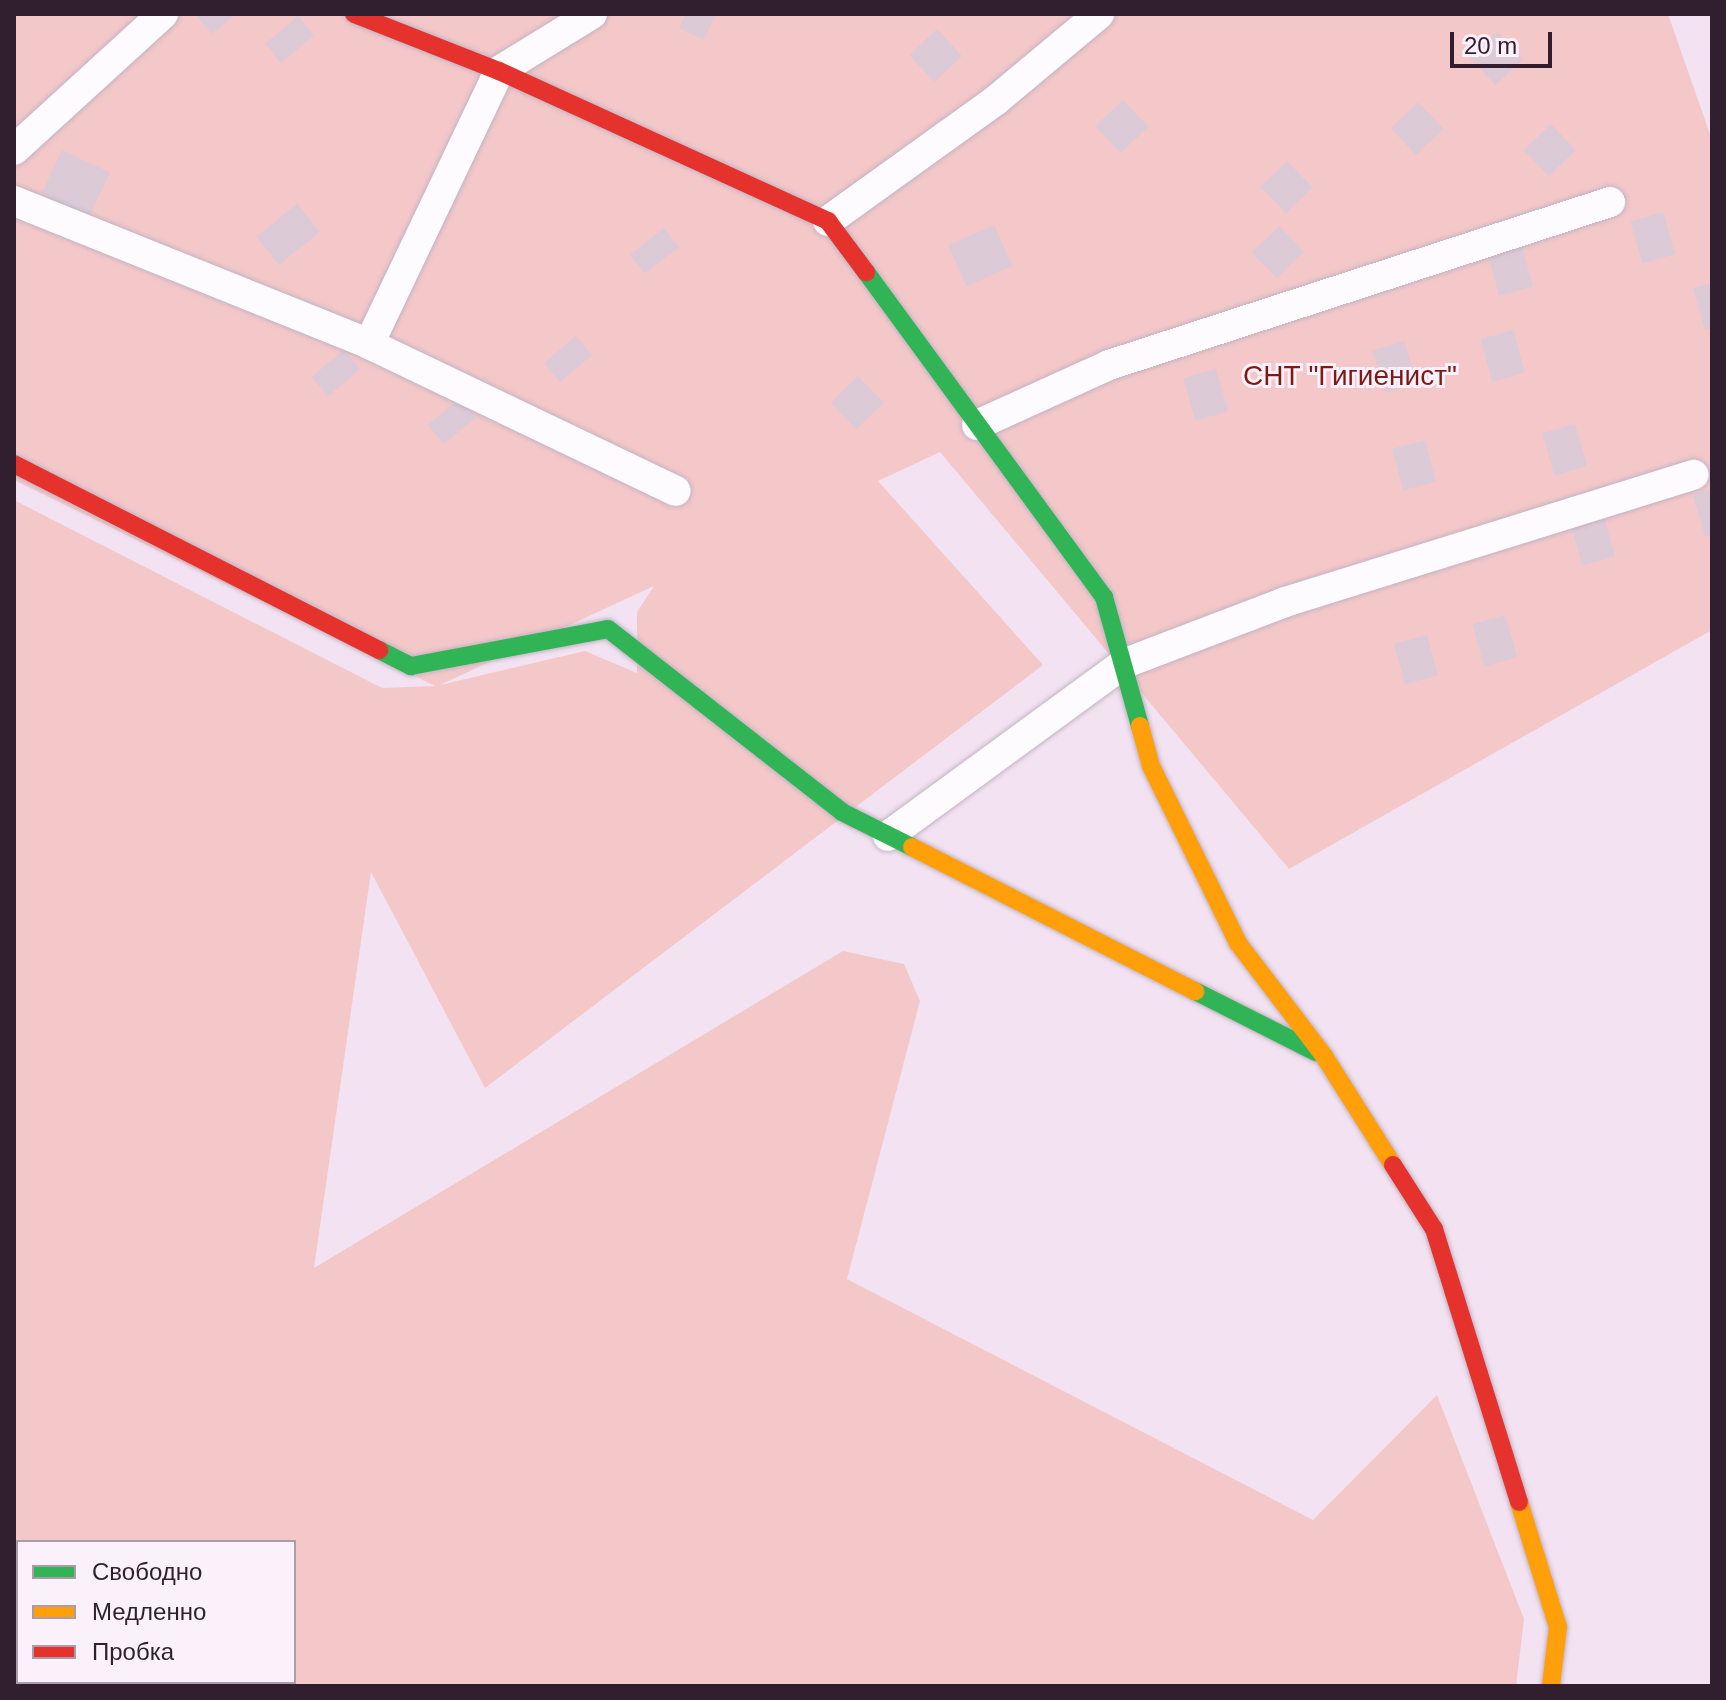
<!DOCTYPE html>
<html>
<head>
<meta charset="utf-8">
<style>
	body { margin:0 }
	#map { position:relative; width:1726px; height:1700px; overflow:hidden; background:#f3e3f2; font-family:Arial,sans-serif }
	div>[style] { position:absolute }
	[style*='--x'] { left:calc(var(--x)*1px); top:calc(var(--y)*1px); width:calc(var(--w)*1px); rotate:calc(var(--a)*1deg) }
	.green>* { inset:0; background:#f4c8c9 }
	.building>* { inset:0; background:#dccad7; transform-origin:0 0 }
	.roads { filter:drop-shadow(0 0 2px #c3b3c2) drop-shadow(0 0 2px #c3b3c2) }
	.street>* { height:30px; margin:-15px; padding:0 15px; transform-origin:15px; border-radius:15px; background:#fdfbfd }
	.fast>* { height:18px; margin:-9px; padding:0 9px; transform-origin:9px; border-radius:9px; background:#30b455 }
	.slow>* { height:18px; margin:-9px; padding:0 9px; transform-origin:9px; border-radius:9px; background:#ff9f0a }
	.jam>* { height:18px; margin:-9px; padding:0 9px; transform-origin:9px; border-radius:9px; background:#e5322d }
	span { translate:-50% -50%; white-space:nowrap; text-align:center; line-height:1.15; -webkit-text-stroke:6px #fbf1fa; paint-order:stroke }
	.park-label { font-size:28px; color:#7e1a16 }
	.frame { position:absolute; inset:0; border:16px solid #311f30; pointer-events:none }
	.legend { position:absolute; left:16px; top:1540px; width:280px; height:144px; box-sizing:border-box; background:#fbf1fa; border:2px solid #aa9da9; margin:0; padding:10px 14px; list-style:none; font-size:24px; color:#311f30 }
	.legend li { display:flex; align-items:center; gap:16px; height:40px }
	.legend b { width:40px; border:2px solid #aa9da9 }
	.scale { position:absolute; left:1450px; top:32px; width:102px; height:36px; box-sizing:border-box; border:4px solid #311f30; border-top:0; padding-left:10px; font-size:24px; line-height:28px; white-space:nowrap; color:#311f30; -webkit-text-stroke:6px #fbf1fa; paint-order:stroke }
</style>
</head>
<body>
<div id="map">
	<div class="green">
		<i style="clip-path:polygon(evenodd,14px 14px,1668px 14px,1712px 140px,1712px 630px,1289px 869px,940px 452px,878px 481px,1043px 665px,485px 1088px,371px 872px,314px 1268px,843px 951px,904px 964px,920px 1001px,847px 1279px,1313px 1520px,1437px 1395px,1524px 1619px,1516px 1686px,14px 1686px,14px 500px,382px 688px,435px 686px,14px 480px,14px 14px,654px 586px,637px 612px,637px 673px,585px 651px,440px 685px,654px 586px,14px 14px,18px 1542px,294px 1542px,294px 1682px,18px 1682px,18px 1542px)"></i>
	</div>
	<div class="building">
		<i style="clip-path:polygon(195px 14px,236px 14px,212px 34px)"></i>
		<i style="clip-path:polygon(686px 14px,717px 14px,703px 40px,679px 28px)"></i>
		<i style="left:298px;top:16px;width:25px;height:43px;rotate:50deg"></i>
		<i style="left:937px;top:29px;width:37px;height:38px;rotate:47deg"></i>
		<i style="left:1498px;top:32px;width:37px;height:38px;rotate:47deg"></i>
		<i style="left:1123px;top:100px;width:37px;height:38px;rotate:47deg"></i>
		<i style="left:1418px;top:102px;width:37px;height:38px;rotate:46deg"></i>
		<i style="left:1551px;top:124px;width:36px;height:38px;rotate:46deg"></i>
		<i style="left:62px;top:150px;width:53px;height:53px;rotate:25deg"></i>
		<i style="left:1287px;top:161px;width:37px;height:37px;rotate:46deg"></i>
		<i style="left:297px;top:204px;width:36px;height:52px;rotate:51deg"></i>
		<i style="left:1663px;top:212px;width:44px;height:34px;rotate:74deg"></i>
		<i style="left:994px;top:225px;width:45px;height:50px;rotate:66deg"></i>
		<i style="left:1279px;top:226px;width:36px;height:38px;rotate:46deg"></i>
		<i style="left:664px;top:228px;width:24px;height:43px;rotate:52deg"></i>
		<i style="left:1522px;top:246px;width:42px;height:35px;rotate:75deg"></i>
		<i style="clip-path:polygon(1712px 283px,1712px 328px,1705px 330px,1693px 288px)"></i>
		<i style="left:1513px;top:330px;width:44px;height:34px;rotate:74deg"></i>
		<i style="left:576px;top:336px;width:25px;height:42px;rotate:50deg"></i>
		<i style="left:1404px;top:341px;width:44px;height:33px;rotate:73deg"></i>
		<i style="left:344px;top:350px;width:25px;height:42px;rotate:50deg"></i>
		<i style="left:1216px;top:369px;width:44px;height:34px;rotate:74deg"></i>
		<i style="left:858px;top:376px;width:37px;height:38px;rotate:46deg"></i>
		<i style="left:460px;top:398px;width:25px;height:42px;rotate:50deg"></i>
		<i style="left:1575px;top:424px;width:44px;height:34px;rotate:74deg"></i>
		<i style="left:1425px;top:440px;width:43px;height:34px;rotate:75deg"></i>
		<i style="clip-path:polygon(1712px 489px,1712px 535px,1705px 537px,1693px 495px)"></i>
		<i style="left:1603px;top:514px;width:44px;height:34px;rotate:74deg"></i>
		<i style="left:1505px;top:615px;width:44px;height:34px;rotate:74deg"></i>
		<i style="left:1427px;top:635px;width:42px;height:34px;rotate:75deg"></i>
	</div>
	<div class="roads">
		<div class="street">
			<i style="--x:14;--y:150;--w:202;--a:-42.4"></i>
			<i style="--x:14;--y:201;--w:383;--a:21.9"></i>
			<i style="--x:369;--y:344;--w:340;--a:25.6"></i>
			<i style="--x:828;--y:221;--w:206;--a:-35.7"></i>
			<i style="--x:995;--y:101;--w:136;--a:-39.9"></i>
			<i style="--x:369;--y:344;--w:302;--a:-64.5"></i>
			<i style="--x:499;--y:71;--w:109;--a:-31.5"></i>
			<i style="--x:977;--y:425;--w:145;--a:-24.4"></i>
			<i style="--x:1109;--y:365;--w:527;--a:-18.02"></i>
			<i style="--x:888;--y:836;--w:291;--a:-36.2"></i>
			<i style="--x:1123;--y:664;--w:173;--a:-20.9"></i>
			<i style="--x:1285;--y:602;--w:428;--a:-17.3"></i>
		</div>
		<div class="fast">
			<i style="--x:866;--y:272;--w:403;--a:53.8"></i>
			<i style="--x:1104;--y:597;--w:134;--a:74.4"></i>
			<i style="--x:379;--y:650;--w:36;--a:27"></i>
			<i style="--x:411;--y:666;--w:200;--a:-10.6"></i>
			<i style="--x:608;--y:629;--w:297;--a:38"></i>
			<i style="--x:842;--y:812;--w:78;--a:26.6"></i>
			<i style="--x:1195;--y:991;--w:136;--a:26.8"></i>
		</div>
		<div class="slow">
			<i style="--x:1140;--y:726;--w:41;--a:74.6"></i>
			<i style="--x:1151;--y:766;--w:197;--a:63.8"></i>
			<i style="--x:1238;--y:943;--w:142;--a:52.7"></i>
			<i style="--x:1324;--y:1056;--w:129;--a:57.7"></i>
			<i style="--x:912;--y:847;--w:318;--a:27"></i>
			<i style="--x:1519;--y:1502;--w:131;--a:72.7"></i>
			<i style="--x:1558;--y:1627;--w:59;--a:96.8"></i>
		</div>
		<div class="jam">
			<i style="--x:354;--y:14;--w:156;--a:21.5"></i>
			<i style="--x:499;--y:71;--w:362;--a:24.5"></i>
			<i style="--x:828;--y:221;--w:64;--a:53.3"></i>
			<i style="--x:14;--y:464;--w:410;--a:27"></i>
			<i style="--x:1393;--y:1165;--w:76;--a:57.4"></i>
			<i style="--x:1434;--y:1229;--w:286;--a:72.7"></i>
		</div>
	</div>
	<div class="park-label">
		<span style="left:1350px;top:376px">СНТ "Гигиенист"</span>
	</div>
	<div class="frame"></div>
	<ul class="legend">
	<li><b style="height:10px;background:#30b455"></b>Свободно</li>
	<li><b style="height:10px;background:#ff9f0a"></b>Медленно</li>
	<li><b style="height:10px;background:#e5322d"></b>Пробка</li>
	</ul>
	<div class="scale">20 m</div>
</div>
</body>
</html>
